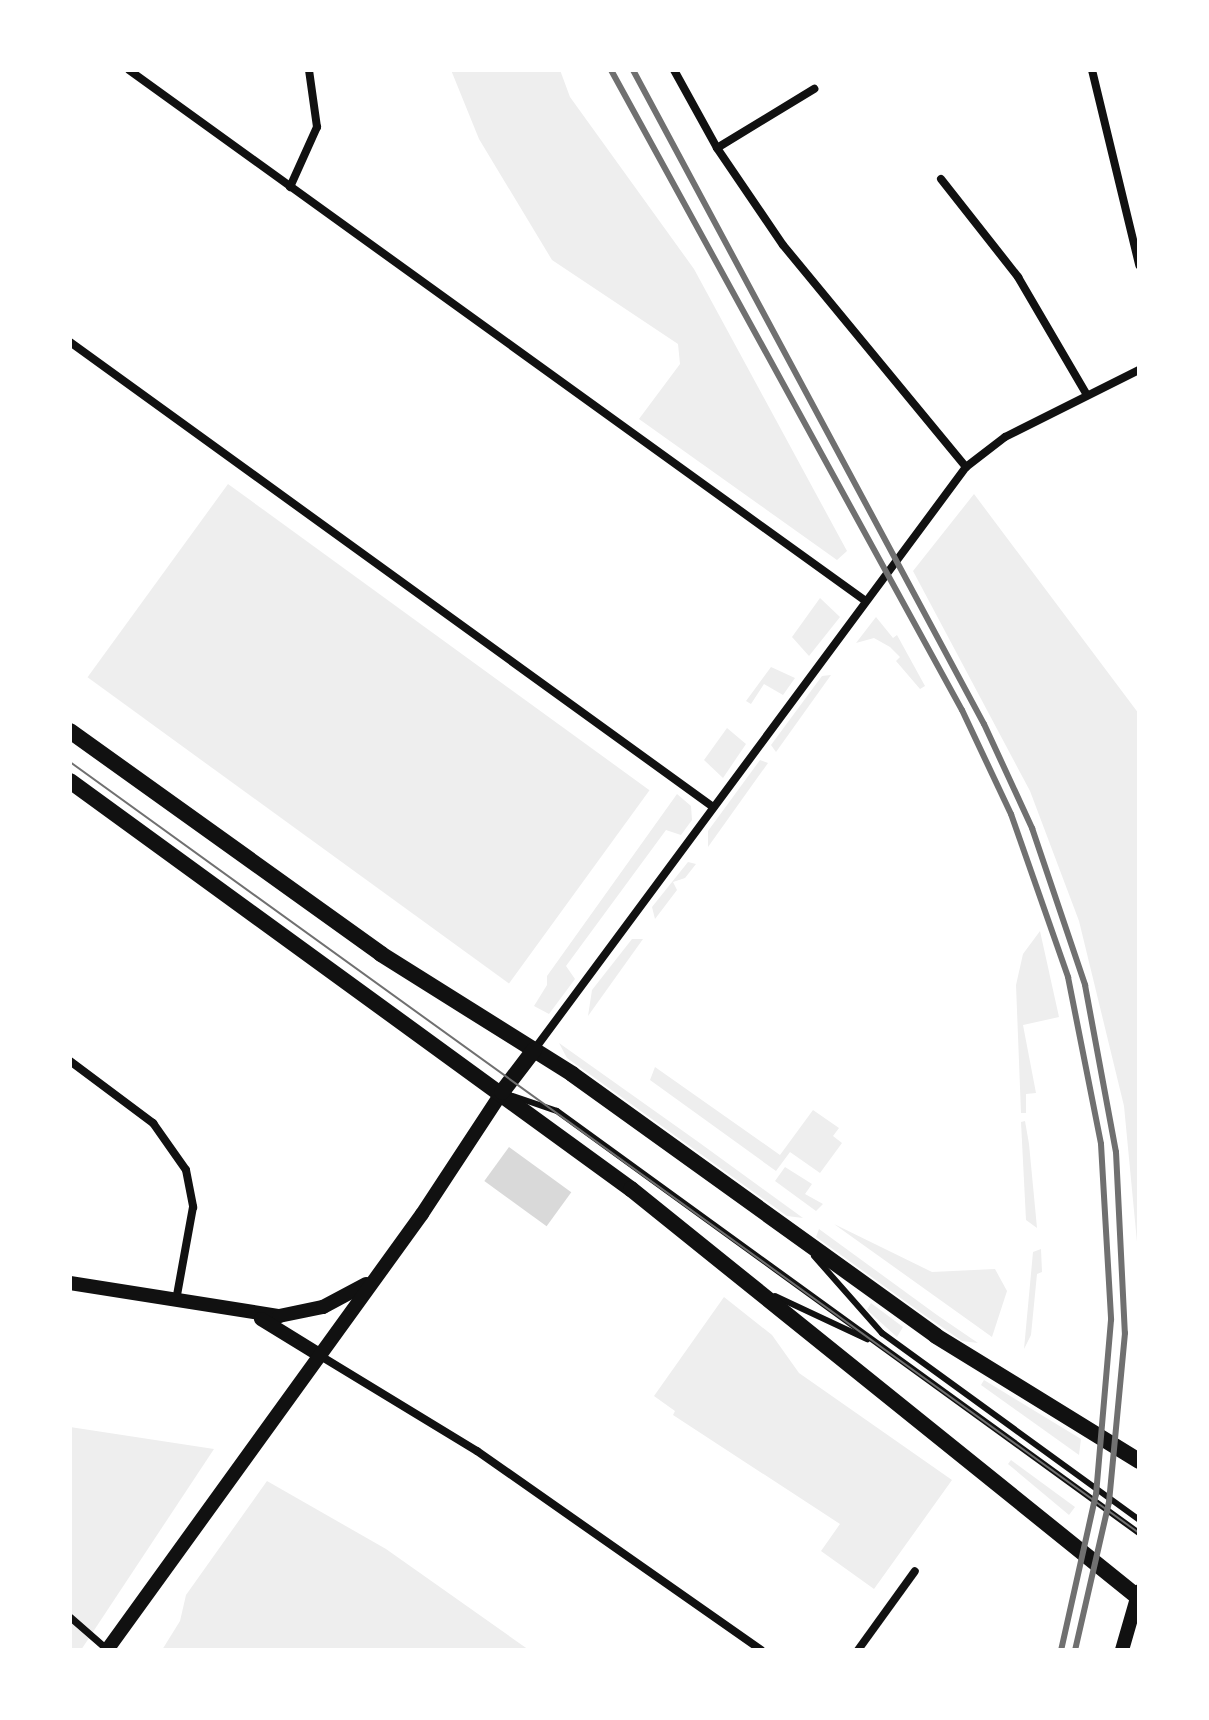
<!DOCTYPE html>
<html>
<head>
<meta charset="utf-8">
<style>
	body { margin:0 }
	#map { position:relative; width:1209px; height:1720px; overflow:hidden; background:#fff; font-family:Signika,sans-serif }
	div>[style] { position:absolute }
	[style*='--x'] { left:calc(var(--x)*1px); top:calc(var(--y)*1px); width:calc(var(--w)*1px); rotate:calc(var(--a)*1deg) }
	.green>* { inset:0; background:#eee; transform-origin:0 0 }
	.water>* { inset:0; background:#d9d9d9; transform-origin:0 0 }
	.service>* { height:6px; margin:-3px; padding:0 3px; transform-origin:3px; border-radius:3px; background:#111 }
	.pedestrian>* { height:7px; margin:-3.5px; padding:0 3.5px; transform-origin:3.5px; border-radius:3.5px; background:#111 }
	.minor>* { height:8px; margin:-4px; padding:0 4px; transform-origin:4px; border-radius:4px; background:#111 }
	.tertiary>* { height:14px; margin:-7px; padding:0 7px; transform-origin:7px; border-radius:7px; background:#111 }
	.secondary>* { height:16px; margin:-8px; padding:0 8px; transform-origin:8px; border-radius:8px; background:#111 }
	.tram>* { height:2px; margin:-1px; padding:0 1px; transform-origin:1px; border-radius:1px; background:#707070 }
	.rail>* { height:6px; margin:-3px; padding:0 3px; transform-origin:3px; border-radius:3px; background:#707070 }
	span { translate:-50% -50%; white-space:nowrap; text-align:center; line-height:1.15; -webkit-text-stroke:6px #fff; paint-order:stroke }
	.frame { position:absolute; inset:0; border:72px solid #fff; pointer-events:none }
</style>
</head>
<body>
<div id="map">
	<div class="green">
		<i style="clip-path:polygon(451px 70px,560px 70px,570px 97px,694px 269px,847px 551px,837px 560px,639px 419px,680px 364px,678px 344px,552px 260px,479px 139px)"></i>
		<i style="left:228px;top:484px;width:521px;height:239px;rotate:36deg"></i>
		<i style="clip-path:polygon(974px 494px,1139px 714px,1139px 1263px,1124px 1106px,1079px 921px,1030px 791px,913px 571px)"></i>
		<i style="clip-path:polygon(820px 598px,840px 617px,809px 656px,792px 637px)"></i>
		<i style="clip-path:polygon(876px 617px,893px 638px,897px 635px,925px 686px,920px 689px,896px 661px,900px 657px,890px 647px,874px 638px,856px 643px)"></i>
		<i style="clip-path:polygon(771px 667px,795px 678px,783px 695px,764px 684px,751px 704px,746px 701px)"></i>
		<i style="clip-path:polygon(831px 675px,776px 752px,771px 745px,822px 676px)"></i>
		<i style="clip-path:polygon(727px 728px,746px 744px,723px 778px,704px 760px)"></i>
		<i style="clip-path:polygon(760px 760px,768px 763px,708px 847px,708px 831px)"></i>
		<i style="clip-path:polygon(677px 794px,691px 806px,692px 820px,681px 835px,666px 830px,566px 966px,575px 979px,549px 1014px,534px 1006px,547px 985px,547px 976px)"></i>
		<i style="clip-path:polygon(688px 862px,696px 864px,685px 878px,673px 882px,677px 890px,655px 919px,652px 907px)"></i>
		<i style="clip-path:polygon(1040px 931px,1059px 1017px,1023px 1025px,1036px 1093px,1026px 1094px,1026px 1113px,1021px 1113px,1016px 985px,1023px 954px)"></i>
		<i style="clip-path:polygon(632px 939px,643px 939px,588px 1016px,592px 990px)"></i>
		<i style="clip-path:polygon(559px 1043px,697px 1141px,803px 1218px,787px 1216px,567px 1058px)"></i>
		<i style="clip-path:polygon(655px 1067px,780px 1155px,813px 1110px,839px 1128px,833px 1136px,842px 1143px,820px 1173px,790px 1152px,776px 1171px,650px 1080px)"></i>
		<i style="clip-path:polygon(1025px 1121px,1029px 1144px,1037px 1228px,1026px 1220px,1021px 1122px)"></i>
		<i style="clip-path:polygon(785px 1167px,812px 1184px,805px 1194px,823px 1204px,816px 1211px,775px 1181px)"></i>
		<i style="clip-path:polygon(834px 1224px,932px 1272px,995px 1269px,1007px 1291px,992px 1337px)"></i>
		<i style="clip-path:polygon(819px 1229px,937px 1315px,978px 1343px,962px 1341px,920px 1312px,816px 1237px)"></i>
		<i style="clip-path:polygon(1041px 1249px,1042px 1272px,1037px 1274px,1031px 1335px,1024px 1349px,1033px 1252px)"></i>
		<i style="clip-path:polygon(724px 1297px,772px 1335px,799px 1373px,952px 1480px,874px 1589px,821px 1551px,840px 1524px,673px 1415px,675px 1411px,654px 1396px)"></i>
		<i style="clip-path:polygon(871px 1303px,903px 1327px,897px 1337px,867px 1310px)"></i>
		<i style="clip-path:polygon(984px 1380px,1081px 1439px,1079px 1455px,981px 1385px)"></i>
		<i style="clip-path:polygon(70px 1427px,214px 1449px,81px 1650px,70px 1650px)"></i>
		<i style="clip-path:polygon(1011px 1460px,1075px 1507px,1069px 1515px,1008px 1464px)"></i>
		<i style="clip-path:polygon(267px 1481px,386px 1549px,529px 1650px,162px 1650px,180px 1621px,186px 1595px)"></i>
	</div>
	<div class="water">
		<i style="left:509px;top:1147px;width:77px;height:42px;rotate:36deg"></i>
	</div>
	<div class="service">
		<i style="--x:513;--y:1096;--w:46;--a:18.8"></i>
		<i style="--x:557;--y:1111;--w:719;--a:35.95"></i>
		<i style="--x:814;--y:1256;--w:103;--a:48.6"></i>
		<i style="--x:882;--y:1333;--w:318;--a:36"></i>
		<i style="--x:775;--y:1296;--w:102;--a:25.1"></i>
	</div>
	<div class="pedestrian">
		<i style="--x:70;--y:1617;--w:50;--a:41"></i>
	</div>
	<div class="minor">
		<i style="--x:129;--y:70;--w:906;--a:35.79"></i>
		<i style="--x:674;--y:70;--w:89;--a:61.1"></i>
		<i style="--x:717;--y:148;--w:117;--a:55.8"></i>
		<i style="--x:783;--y:245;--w:288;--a:50.5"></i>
		<i style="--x:1092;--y:70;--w:201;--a:76.4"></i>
		<i style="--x:717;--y:148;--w:114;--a:-31.3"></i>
		<i style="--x:941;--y:179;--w:125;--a:51.8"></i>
		<i style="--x:1018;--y:277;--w:137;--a:59.7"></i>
		<i style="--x:290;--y:187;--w:66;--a:-65.8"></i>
		<i style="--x:317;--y:127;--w:58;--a:-98"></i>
		<i style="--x:70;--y:342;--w:794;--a:35.87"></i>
		<i style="--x:534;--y:1050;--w:726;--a:-53.46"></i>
		<i style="--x:966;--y:467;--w:49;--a:-37.6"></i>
		<i style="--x:1005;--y:437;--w:150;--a:-26.6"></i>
		<i style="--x:70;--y:1061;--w:104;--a:36.8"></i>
		<i style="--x:153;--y:1123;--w:57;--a:54.9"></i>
		<i style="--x:186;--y:1170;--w:38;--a:79"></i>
		<i style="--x:193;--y:1207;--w:96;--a:100.3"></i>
		<i style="--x:319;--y:1355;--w:185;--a:31.3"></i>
		<i style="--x:477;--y:1451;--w:347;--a:35"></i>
		<i style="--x:858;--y:1650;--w:97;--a:-54.2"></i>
	</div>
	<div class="tertiary">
		<i style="--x:70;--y:1283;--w:212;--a:9"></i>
		<i style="--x:279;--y:1316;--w:45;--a:-11.6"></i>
		<i style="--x:323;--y:1307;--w:49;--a:-28.1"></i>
		<i style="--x:261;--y:1319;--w:67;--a:31.6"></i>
		<i style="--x:107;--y:1650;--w:538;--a:-54.15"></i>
		<i style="--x:422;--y:1214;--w:146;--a:-56.7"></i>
		<i style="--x:1122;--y:1650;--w:61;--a:-73.9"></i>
	</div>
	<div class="secondary">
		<i style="--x:70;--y:731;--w:383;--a:35.6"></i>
		<i style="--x:381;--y:954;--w:226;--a:32.1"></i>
		<i style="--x:572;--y:1074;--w:448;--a:35.7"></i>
		<i style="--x:936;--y:1336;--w:238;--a:31.6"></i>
		<i style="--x:70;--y:781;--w:694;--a:36.03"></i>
		<i style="--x:631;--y:1189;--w:652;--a:38.84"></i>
		<i style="--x:502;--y:1092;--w:53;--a:-52.7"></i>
	</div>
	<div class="tram">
		<i style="--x:70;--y:762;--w:1318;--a:35.8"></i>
	</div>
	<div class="rail">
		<i style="--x:611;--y:70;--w:730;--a:61.26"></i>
		<i style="--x:962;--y:710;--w:115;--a:64.8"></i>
		<i style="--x:1011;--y:814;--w:173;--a:70.7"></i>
		<i style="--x:1068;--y:977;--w:170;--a:78.8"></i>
		<i style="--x:1101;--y:1144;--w:176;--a:86.7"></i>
		<i style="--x:1111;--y:1320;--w:175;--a:94.9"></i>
		<i style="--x:1096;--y:1494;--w:160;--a:102.6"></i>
		<i style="--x:633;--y:70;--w:742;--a:61.78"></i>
		<i style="--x:984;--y:724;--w:115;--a:65.2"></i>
		<i style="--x:1032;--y:828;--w:166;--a:71.3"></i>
		<i style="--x:1085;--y:985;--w:170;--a:79.5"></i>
		<i style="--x:1116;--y:1152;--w:181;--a:87.2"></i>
		<i style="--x:1125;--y:1333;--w:170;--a:95.4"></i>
		<i style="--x:1109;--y:1502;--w:152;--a:102.9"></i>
	</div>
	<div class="frame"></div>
</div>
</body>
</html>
